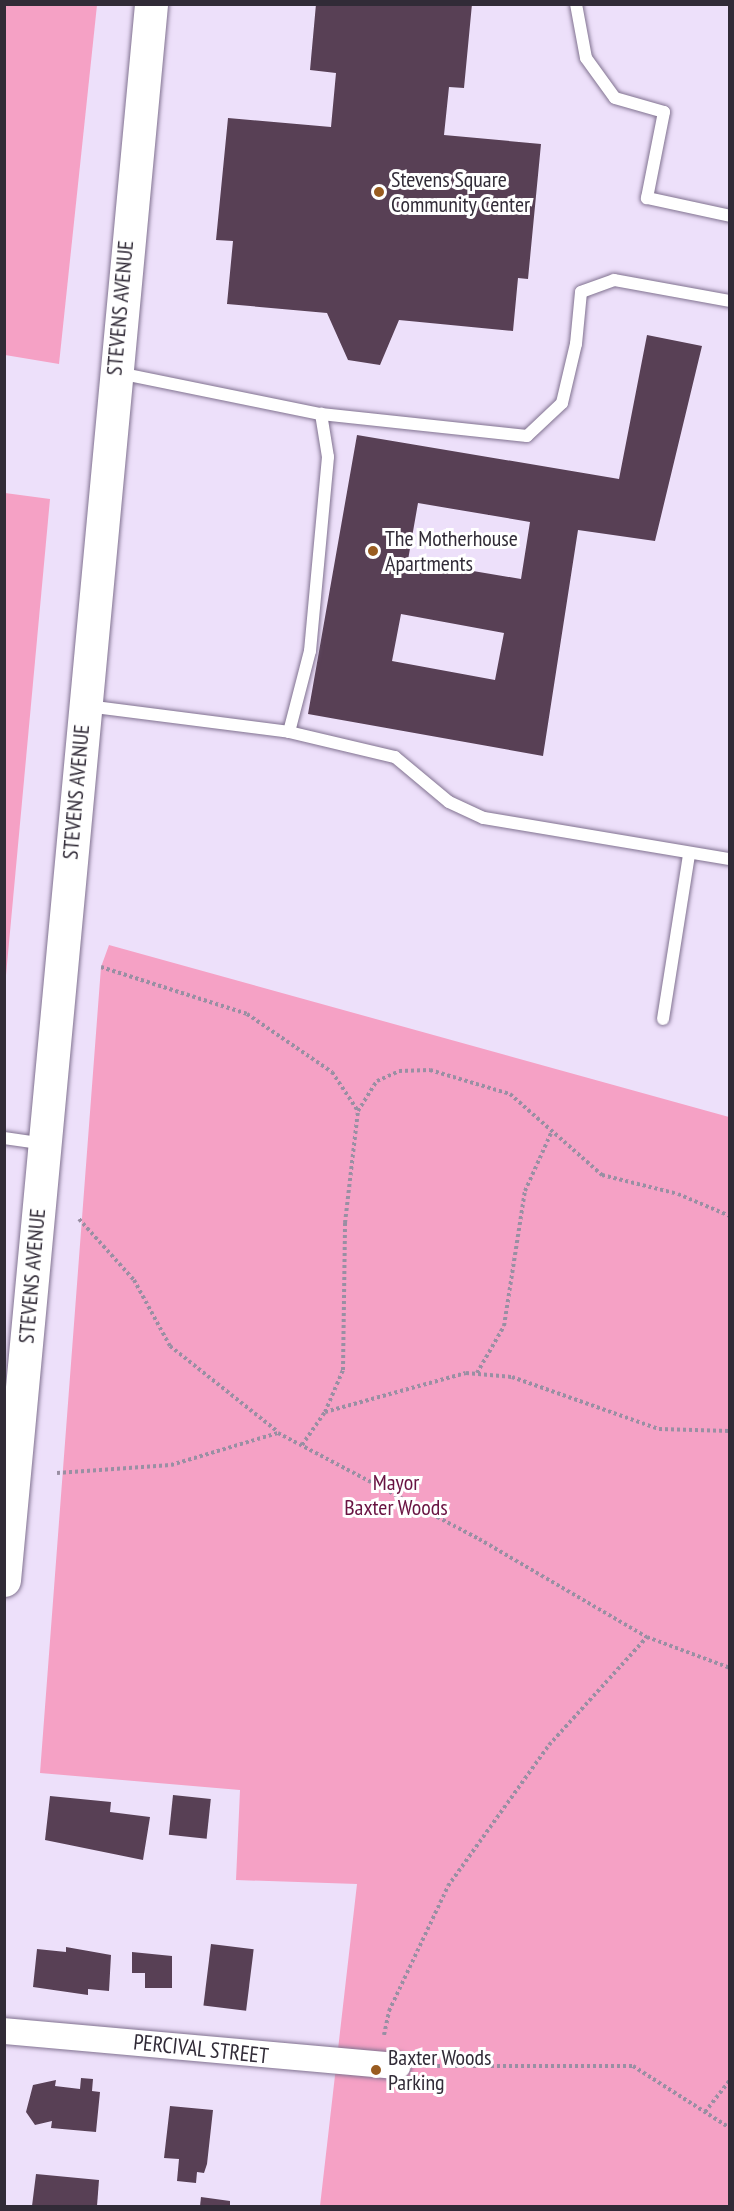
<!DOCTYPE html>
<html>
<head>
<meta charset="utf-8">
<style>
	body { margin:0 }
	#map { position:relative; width:734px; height:2211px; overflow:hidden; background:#ede0fa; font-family:"PT Sans Narrow",sans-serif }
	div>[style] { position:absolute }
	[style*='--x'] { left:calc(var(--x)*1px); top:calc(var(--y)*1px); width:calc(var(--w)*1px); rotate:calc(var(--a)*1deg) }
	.green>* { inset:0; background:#f5a1c5 }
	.building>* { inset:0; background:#584055; transform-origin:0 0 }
	.path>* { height:4px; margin-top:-2px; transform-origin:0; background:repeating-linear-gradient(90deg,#998fa3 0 3px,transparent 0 6px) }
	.roads { filter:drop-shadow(0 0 2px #817290) drop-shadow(0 0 2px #817290) }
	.service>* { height:12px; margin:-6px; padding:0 6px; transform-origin:6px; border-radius:6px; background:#fff }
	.minor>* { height:26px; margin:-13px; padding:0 13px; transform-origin:13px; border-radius:13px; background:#fff }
	.secondary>* { height:33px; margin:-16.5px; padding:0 16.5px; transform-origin:16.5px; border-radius:16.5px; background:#fff }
	.dots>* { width:16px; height:16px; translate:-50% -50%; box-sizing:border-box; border:3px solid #fff; border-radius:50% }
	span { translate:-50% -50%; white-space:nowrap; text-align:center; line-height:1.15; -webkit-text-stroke:6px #fff; paint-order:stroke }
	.poi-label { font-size:22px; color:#312b37 }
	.left { translate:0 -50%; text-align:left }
	.street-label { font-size:22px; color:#312b37 }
	.park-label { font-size:22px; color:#681241 }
	.frame { position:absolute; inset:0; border:6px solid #312b37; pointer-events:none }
</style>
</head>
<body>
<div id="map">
	<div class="green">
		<i style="clip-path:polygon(4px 5px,97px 5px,59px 364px,5px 355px)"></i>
		<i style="clip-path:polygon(5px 493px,50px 499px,5px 986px,4px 493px)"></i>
		<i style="clip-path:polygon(109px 945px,729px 1117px,729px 2206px,320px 2206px,357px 1884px,236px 1880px,240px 1790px,40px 1773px,101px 967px)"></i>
	</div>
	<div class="building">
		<i style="clip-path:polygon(316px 4px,472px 4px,464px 88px,449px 87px,444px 135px,541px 144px,528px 279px,518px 278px,513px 331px,399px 320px,380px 365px,348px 360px,327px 313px,227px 304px,233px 241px,216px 240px,228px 118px,331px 127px,336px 73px,310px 70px)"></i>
		<i style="clip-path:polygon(evenodd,647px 335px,702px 346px,655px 541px,578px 530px,543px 756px,308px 714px,357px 435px,619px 479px,647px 335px,418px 503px,530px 522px,521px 579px,408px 560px,418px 503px,647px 335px,401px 614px,504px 633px,495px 680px,392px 661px,401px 614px)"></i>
		<i style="left:173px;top:1795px;width:38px;height:40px;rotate:6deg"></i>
		<i style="clip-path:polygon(50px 1796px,111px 1802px,110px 1812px,150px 1817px,143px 1860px,45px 1840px)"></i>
		<i style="left:211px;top:1944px;width:43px;height:62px;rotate:7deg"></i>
		<i style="clip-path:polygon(66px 1947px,111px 1955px,109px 1991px,88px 1989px,88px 1995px,33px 1987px,37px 1949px,66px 1952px)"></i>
		<i style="clip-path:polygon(132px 1952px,172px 1956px,172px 1988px,145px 1988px,145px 1973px,132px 1973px)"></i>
		<i style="clip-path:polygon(81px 2078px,93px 2079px,92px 2091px,100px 2092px,96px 2132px,51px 2128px,52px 2121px,35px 2125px,26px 2112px,33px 2085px,56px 2080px,55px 2086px,80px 2089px)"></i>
		<i style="clip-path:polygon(170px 2106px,213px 2110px,207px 2164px,204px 2173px,197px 2172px,196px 2183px,177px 2181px,179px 2159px,164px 2158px)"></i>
		<i style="clip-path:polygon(36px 2174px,99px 2180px,97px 2206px,32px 2206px)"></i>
		<i style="clip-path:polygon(201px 2197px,230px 2201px,230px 2206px,200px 2206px)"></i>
	</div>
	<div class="path">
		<i style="--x:101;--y:967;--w:153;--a:17.8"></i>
		<i style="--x:247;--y:1014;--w:103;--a:34.3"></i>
		<i style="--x:332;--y:1072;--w:47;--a:56.3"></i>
		<i style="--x:79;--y:1219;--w:82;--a:48"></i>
		<i style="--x:134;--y:1280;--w:75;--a:61.4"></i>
		<i style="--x:170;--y:1346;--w:138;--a:38.5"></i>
		<i style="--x:477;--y:1373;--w:54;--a:-60.1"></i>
		<i style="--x:504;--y:1326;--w:137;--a:-81.2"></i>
		<i style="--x:525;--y:1191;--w:66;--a:-65.8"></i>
		<i style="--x:325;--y:1412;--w:46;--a:-66.8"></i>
		<i style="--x:343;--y:1370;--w:147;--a:-89.2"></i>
		<i style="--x:345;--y:1223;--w:113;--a:-83.4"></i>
		<i style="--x:358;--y:1111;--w:36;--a:-58"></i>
		<i style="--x:377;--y:1081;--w:24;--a:-24"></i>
		<i style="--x:399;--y:1071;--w:31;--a:-2"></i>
		<i style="--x:430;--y:1070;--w:84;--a:16.7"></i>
		<i style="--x:510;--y:1094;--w:123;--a:41.4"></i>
		<i style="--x:602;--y:1175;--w:78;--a:14"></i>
		<i style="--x:678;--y:1194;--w:56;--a:22.9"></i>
		<i style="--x:302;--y:1445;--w:40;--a:-55.1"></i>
		<i style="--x:325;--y:1412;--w:146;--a:-15.5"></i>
		<i style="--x:466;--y:1373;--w:46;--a:5"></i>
		<i style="--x:512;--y:1377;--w:156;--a:19.5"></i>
		<i style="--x:659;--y:1429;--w:71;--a:1.6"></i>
		<i style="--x:57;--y:1473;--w:114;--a:-4"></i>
		<i style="--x:171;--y:1465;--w:112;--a:-16.7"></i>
		<i style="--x:278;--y:1433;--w:227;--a:27.8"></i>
		<i style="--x:479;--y:1539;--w:194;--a:30.3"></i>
		<i style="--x:647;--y:1637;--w:89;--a:20.5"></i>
		<i style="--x:384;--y:2035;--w:25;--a:-78"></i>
		<i style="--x:389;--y:2011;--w:138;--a:-64.7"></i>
		<i style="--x:448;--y:1886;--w:173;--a:-54.4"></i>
		<i style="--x:549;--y:1745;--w:146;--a:-47.8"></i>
		<i style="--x:425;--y:2066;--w:208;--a:0"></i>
		<i style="--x:633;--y:2066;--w:115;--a:32.6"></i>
		<i style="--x:705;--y:2112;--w:41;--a:-52"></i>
	</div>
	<div class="roads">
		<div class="service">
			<i style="--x:576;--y:4;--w:55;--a:79.5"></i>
			<i style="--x:586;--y:58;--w:49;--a:54.1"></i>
			<i style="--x:615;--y:98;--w:51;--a:15.9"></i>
			<i style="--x:664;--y:112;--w:88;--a:101.2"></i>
			<i style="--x:647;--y:198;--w:85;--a:12.2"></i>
			<i style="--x:119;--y:373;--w:206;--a:11.5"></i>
			<i style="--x:321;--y:414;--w:207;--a:6.1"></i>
			<i style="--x:527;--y:436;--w:48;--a:-43.3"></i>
			<i style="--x:562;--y:403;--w:61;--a:-76.7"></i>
			<i style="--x:576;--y:344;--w:52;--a:-84.5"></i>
			<i style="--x:581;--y:292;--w:35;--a:-20"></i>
			<i style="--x:614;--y:280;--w:118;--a:10.3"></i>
			<i style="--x:87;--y:706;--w:204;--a:7.3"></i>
			<i style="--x:289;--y:732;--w:109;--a:13.3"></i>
			<i style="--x:395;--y:757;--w:70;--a:39.8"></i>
			<i style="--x:449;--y:802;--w:38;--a:25"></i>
			<i style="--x:484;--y:818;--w:249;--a:9.5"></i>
			<i style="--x:289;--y:732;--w:84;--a:-75.5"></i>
			<i style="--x:310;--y:651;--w:195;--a:-84.7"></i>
			<i style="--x:328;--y:457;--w:44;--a:-99.2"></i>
			<i style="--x:663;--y:1019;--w:166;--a:-81"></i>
			<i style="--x:4;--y:1138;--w:41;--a:8.3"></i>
		</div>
		<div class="minor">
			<i style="--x:4;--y:2031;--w:395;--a:5.1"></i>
		</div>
		<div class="secondary">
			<i style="--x:4;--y:1580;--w:1583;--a:-84.67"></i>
		</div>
	</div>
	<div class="dots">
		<i style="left:379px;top:192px;background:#995c20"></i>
		<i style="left:373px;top:551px;background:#995c20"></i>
		<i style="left:376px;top:2070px;background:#995c20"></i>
	</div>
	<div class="poi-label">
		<span class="left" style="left:391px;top:192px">Stevens Square<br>Community Center</span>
		<span class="left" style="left:385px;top:551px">The Motherhouse<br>Apartments</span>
		<span class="left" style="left:388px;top:2070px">Baxter Woods<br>Parking</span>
	</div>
	<div class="street-label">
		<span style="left:120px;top:308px;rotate:-85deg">STEVENS AVENUE</span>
		<span style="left:76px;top:792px;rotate:-85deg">STEVENS AVENUE</span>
		<span style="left:32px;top:1276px;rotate:-85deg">STEVENS AVENUE</span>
		<span style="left:201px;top:2049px;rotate:6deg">PERCIVAL STREET</span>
	</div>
	<div class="park-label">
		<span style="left:396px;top:1495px">Mayor<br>Baxter Woods</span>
	</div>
	<div class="frame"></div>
</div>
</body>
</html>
